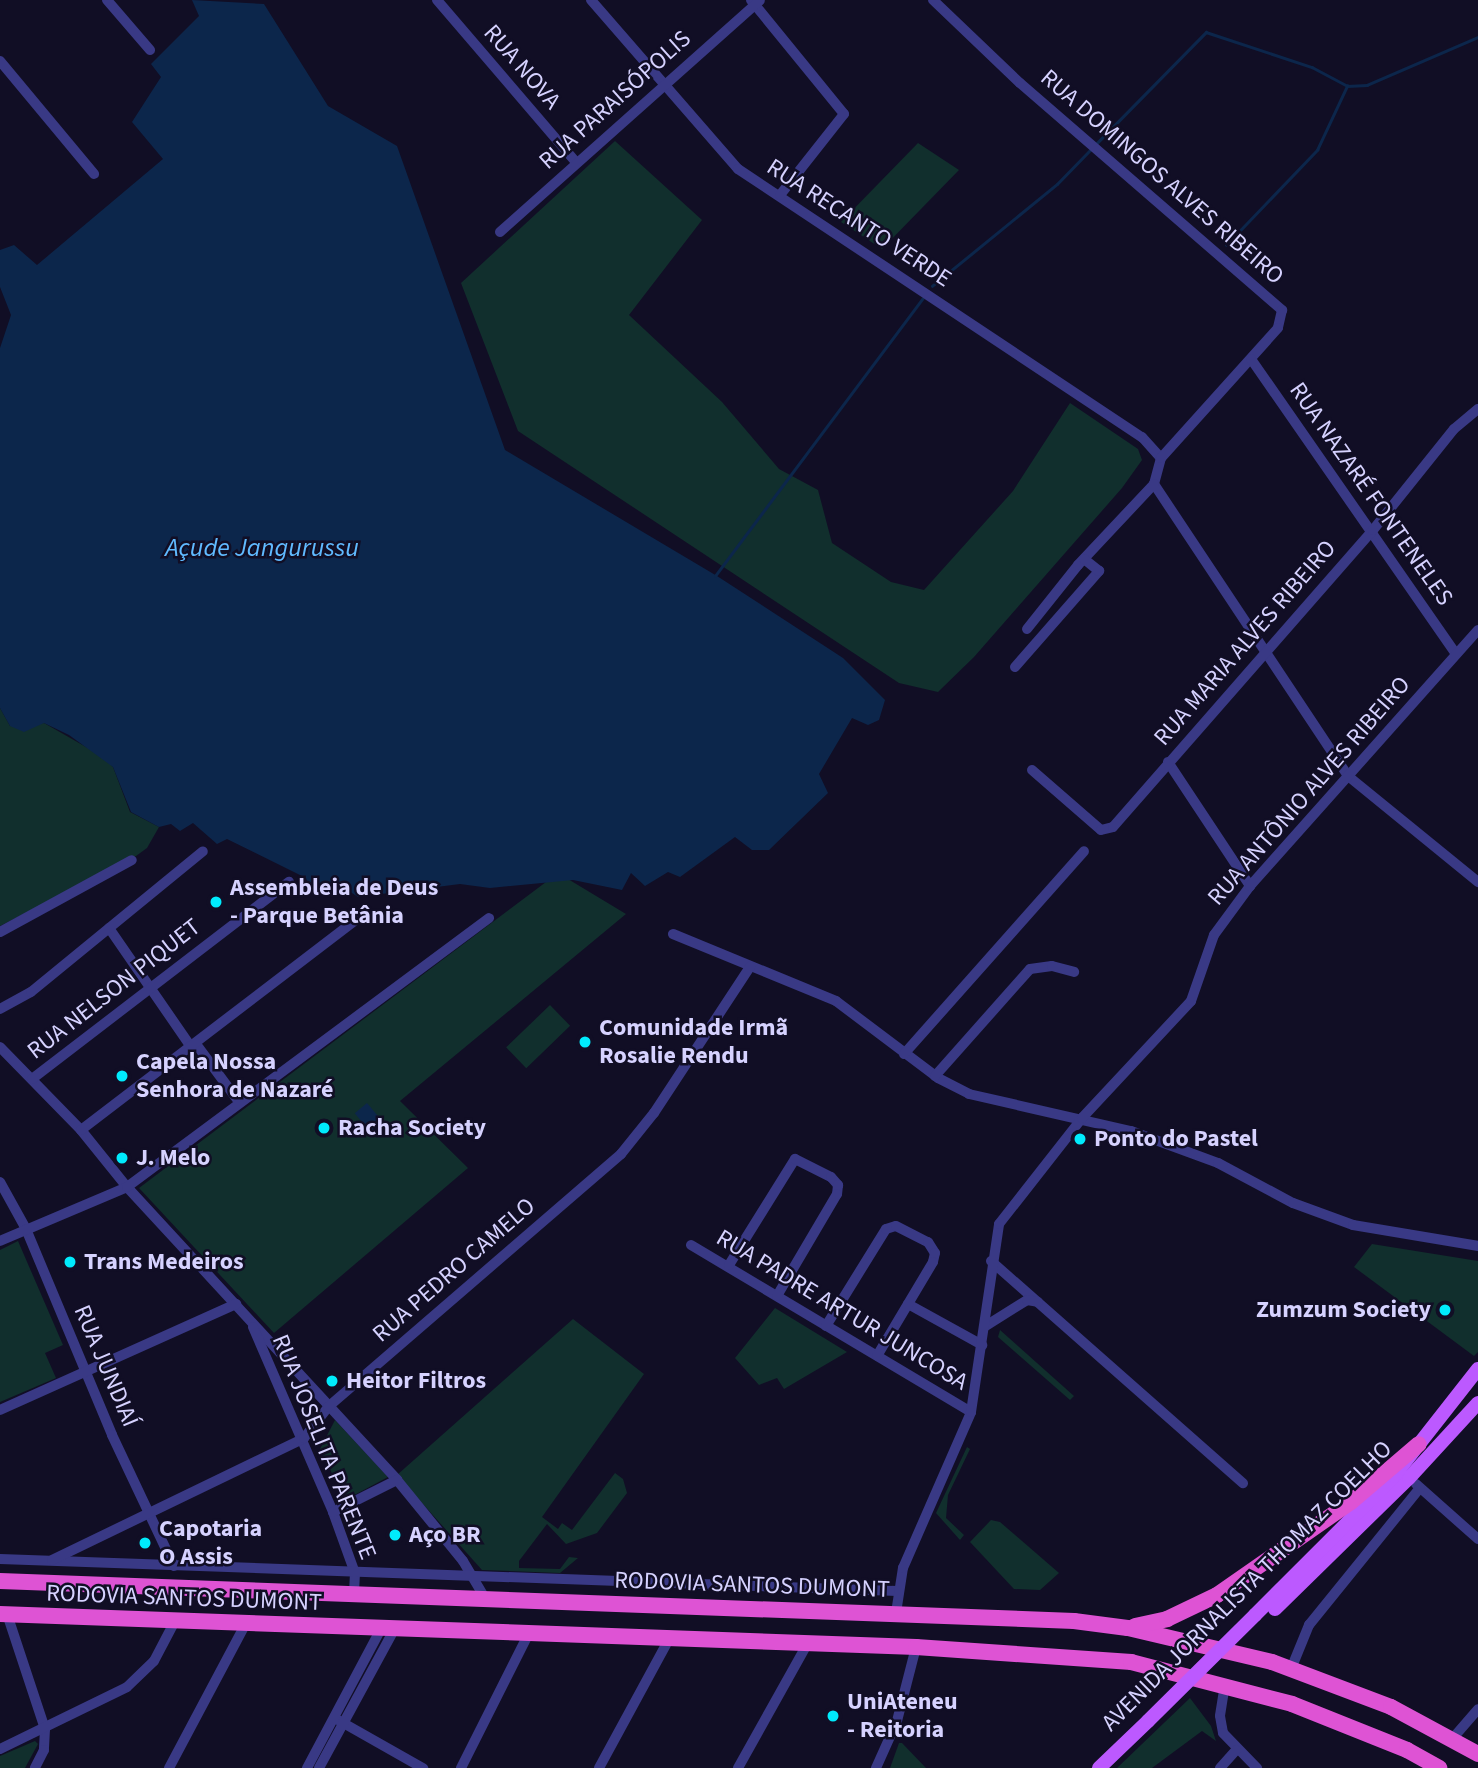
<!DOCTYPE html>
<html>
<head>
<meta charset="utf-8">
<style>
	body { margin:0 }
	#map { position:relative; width:1478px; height:1768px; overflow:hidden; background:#110e25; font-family:"Source Sans 3",sans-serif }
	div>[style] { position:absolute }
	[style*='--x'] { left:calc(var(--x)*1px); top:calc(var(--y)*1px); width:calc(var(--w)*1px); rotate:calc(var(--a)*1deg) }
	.green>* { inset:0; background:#112f2d; transform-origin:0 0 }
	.water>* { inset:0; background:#0c264b; transform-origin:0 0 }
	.stream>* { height:2.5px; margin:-1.25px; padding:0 1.25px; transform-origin:1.25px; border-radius:1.25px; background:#0c264b }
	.minor>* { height:10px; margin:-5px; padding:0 5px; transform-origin:5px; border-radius:5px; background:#393985 }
	.primary>* { height:14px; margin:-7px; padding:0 7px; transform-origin:7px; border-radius:7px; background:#bc59ff }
	.trunk>* { height:16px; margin:-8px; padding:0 8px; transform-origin:8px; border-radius:8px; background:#de53d4 }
	.primary-bridge>* { height:14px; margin:-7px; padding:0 7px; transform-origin:7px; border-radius:7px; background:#bc59ff }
	.dots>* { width:19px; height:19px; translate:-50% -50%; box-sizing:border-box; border:4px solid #110e25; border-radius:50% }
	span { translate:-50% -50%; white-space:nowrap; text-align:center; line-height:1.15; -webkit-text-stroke:5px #110e25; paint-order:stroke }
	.street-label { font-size:24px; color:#d6d2ff }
	.poi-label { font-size:24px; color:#d6d2ff; font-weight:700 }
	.left { translate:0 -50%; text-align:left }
	.right { translate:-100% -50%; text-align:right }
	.water-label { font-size:26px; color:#60baff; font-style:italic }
</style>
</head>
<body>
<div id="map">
	<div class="green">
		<i style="clip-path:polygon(615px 141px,702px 220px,629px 315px,722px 402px,779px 469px,818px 490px,832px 543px,891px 582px,924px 590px,1013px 491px,1070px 403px,1138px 449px,1142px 460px,1122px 488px,974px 657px,938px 692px,899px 683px,518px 431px,461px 283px)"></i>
		<i style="clip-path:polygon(918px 143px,959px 170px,882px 249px,841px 222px)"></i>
		<i style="clip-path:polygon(0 708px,10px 726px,44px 723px,100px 755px,113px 767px,130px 812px,159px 827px,147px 848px,136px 856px,0 926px)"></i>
		<i style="clip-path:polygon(558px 873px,626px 914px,400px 1101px,468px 1168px,274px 1333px,139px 1188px)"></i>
		<i style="left:550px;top:1005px;width:29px;height:61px;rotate:46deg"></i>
		<i style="clip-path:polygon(18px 1241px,63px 1345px,45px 1353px,56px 1378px,0 1402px,0 1250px)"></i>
		<i style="clip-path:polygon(1372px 1244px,1478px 1261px,1478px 1352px,1474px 1356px,1354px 1267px)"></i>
		<i style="clip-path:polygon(775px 1308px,847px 1352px,784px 1389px,777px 1378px,759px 1385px,735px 1358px)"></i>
		<i style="clip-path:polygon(573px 1319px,644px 1374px,542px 1517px,558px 1529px,562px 1523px,572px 1530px,615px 1473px,623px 1479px,627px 1493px,597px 1533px,566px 1544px,547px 1524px,519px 1561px,519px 1568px,560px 1569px,569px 1557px,578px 1558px,560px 1573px,482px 1570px,397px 1475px)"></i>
		<i style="clip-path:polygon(1000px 1330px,1074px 1396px,1070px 1400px,998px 1337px)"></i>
		<i style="clip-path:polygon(335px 1420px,388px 1477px,345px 1500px,320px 1449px)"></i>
		<i style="clip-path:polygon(967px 1447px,970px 1449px,948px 1495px,946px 1518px,964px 1535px,960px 1540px,936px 1513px)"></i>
		<i style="clip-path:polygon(991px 1520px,1000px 1522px,1059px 1573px,1040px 1590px,1014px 1589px,970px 1542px)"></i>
		<i style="clip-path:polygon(1190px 1698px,1211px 1726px,1216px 1741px,1202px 1731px,1152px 1768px,1117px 1768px)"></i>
		<i style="clip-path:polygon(35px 1741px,38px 1744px,25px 1768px,0 1768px,0 1756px)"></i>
		<i style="clip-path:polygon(899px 1743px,902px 1743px,926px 1768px,890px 1768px)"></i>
	</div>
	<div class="water">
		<i style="clip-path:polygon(192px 0,264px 4px,328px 106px,397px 146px,505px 450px,717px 576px,843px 658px,885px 700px,879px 720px,868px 725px,852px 718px,819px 774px,828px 793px,769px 850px,752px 850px,735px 837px,680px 877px,668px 872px,645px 886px,631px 873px,622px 890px,573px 880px,490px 888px,460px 884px,358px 897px,349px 891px,311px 891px,306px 878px,227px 839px,217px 844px,193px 823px,180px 831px,171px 824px,159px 827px,131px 812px,113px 767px,69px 735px,44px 723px,24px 732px,10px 726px,0 708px,0 348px,11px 315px,0 287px,0 250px,14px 245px,37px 265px,163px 159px,132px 122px,161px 77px,151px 64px,199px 16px)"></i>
		<i style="left:367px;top:1103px;width:30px;height:16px;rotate:50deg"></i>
	</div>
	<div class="stream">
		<i style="--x:1096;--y:144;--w:157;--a:-45.5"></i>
		<i style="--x:1206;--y:32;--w:112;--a:18.3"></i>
		<i style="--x:1312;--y:67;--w:40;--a:28"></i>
		<i style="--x:1347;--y:86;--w:20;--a:-3"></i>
		<i style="--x:1367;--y:85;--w:121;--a:-23.4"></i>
		<i style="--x:1226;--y:245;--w:132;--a:-46.2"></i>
		<i style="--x:1317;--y:150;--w:71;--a:-64.9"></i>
		<i style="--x:932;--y:286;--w:161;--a:-39.2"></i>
		<i style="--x:1057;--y:184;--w:49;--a:-45.8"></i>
		<i style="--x:715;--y:576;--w:346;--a:-53.2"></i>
	</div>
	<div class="minor">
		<i style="--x:107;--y:0;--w:66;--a:49.3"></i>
		<i style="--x:437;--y:0;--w:213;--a:49.4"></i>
		<i style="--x:591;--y:0;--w:224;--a:49"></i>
		<i style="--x:738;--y:169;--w:485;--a:33.6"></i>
		<i style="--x:1142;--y:437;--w:28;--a:48"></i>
		<i style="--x:1161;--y:458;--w:27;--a:105"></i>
		<i style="--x:751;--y:0;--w:147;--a:50.8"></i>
		<i style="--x:844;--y:114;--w:103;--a:128.3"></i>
		<i style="--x:933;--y:0;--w:120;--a:43.7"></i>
		<i style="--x:1020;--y:83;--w:347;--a:40.9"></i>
		<i style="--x:1282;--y:310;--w:18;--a:103"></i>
		<i style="--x:1278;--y:328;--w:175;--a:132"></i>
		<i style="--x:0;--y:61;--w:147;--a:50.2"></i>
		<i style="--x:500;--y:232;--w:348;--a:-41.7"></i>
		<i style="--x:1251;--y:359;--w:359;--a:55.2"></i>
		<i style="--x:1154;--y:484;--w:351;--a:56.4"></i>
		<i style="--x:1348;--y:776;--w:168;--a:39.2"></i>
		<i style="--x:1027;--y:629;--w:82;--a:-51.4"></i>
		<i style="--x:1078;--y:565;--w:111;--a:-46.8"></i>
		<i style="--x:1015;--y:667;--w:128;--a:-48.8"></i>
		<i style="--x:1099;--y:571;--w:19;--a:-141"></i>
		<i style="--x:1168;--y:762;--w:149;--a:56.5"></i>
		<i style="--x:1032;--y:770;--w:91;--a:41"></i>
		<i style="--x:1101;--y:830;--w:12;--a:-14"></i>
		<i style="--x:1113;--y:827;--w:395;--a:-48.8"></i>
		<i style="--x:1373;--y:530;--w:129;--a:-51.3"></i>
		<i style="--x:1454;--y:429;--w:31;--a:-40"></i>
		<i style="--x:109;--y:928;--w:145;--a:55.4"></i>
		<i style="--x:0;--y:932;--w:150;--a:-28.6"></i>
		<i style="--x:673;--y:934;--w:176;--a:22.3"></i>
		<i style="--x:836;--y:1001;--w:128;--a:37"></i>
		<i style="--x:938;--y:1078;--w:35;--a:27"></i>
		<i style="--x:969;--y:1094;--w:166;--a:12.9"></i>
		<i style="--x:1131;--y:1131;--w:93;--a:20.2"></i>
		<i style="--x:1218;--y:1163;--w:85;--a:28.1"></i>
		<i style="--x:1293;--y:1203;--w:64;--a:20.1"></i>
		<i style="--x:1353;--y:1225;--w:127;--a:9.5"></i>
		<i style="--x:0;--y:1009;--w:35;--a:-29"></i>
		<i style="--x:31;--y:992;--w:222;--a:-39.3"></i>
		<i style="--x:196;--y:1044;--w:72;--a:53.4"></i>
		<i style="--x:0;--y:1047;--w:116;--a:45.7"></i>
		<i style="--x:81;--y:1130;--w:73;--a:51.1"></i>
		<i style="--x:127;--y:1187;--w:398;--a:47.3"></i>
		<i style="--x:397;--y:1480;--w:104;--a:50.8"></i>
		<i style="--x:463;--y:1561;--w:43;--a:59.3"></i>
		<i style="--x:904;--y:1054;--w:271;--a:-48.4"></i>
		<i style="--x:935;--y:1076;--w:143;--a:-48.4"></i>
		<i style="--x:1030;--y:969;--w:22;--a:-8"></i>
		<i style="--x:1052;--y:966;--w:23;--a:15"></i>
		<i style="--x:32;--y:1079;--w:324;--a:-37.5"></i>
		<i style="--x:81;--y:1130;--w:347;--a:-37.4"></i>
		<i style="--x:0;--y:1182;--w:54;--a:61"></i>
		<i style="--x:26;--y:1229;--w:223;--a:67.3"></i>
		<i style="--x:112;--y:1435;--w:145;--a:64.7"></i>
		<i style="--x:0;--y:1241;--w:138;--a:-23"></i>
		<i style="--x:127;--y:1187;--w:451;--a:-36.6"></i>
		<i style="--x:691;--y:1245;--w:326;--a:30.8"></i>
		<i style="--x:991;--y:1261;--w:336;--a:41.4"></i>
		<i style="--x:729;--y:1265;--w:125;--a:-58.1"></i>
		<i style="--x:795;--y:1159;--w:40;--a:26.6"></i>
		<i style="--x:831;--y:1177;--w:11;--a:49"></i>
		<i style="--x:838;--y:1185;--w:9;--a:96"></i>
		<i style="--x:837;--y:1194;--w:118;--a:120.5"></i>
		<i style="--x:908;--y:1304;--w:85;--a:29"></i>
		<i style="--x:826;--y:1326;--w:114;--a:-58.3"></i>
		<i style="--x:886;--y:1229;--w:10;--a:-17"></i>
		<i style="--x:896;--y:1226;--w:36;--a:27"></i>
		<i style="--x:928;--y:1242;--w:13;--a:58"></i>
		<i style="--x:935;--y:1253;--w:9;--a:103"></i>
		<i style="--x:933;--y:1262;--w:109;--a:120.8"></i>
		<i style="--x:253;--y:1327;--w:202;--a:66.6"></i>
		<i style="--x:333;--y:1512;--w:65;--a:70.2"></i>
		<i style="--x:355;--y:1573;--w:20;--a:93"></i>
		<i style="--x:984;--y:1327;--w:51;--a:-32.1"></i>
		<i style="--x:1027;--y:1300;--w:11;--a:10"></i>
		<i style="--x:0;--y:1410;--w:259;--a:-24.2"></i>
		<i style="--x:1416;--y:1484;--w:83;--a:41.6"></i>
		<i style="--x:333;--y:1512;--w:72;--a:-26.6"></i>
		<i style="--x:0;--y:1559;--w:898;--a:2.04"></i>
		<i style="--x:52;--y:1560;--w:280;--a:-25.8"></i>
		<i style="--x:304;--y:1438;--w:39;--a:-52"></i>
		<i style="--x:328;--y:1407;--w:387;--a:-40.8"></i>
		<i style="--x:621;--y:1154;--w:53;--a:-51.2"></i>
		<i style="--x:654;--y:1113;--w:175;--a:-56.7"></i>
		<i style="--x:896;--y:1613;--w:46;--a:-81.2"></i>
		<i style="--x:903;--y:1568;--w:170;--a:-66.4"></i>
		<i style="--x:971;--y:1412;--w:190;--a:-81.5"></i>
		<i style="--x:999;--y:1224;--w:135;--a:-51.9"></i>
		<i style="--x:1082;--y:1118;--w:160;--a:-47"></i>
		<i style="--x:1191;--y:1001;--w:70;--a:-70.8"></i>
		<i style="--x:1214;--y:935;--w:61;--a:-53.7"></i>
		<i style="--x:1250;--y:886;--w:343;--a:-48.3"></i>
		<i style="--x:7;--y:1614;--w:121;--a:71.7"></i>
		<i style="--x:45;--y:1729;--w:21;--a:93"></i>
		<i style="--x:44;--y:1750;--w:20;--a:117"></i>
		<i style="--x:1291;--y:1669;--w:48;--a:-67.8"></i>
		<i style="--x:1309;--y:1625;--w:176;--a:-51"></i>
		<i style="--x:1225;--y:1684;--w:32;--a:99"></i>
		<i style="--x:1220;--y:1716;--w:17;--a:80"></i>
		<i style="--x:1223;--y:1733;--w:49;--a:45.8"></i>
		<i style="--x:338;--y:1720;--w:98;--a:29.5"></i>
		<i style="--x:1453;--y:1738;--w:38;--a:-49"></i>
		<i style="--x:0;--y:1749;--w:141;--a:-26"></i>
		<i style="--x:127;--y:1687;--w:37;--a:-44"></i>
		<i style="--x:154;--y:1661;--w:45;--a:-62.3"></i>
		<i style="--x:169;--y:1768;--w:164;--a:-62"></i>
		<i style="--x:307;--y:1768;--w:157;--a:-62"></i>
		<i style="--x:319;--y:1768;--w:157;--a:-61.5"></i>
		<i style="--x:461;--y:1768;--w:149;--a:-63.3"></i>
		<i style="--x:599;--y:1768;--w:147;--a:-61.5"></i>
		<i style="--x:738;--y:1768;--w:143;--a:-60.8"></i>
		<i style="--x:876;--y:1768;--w:51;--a:-65.9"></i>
		<i style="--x:897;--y:1721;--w:76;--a:-75.6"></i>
		<i style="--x:1220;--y:1768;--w:24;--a:-48"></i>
	</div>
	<div class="primary">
		<i style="--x:1275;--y:1609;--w:187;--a:-44.4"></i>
		<i style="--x:1409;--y:1478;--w:102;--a:-47.4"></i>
		<i style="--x:1255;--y:1615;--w:197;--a:-45"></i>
		<i style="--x:1394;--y:1476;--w:136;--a:-51.9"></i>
		<i style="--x:1099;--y:1768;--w:68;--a:-43.8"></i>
	</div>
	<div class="trunk">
		<i style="--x:0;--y:1581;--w:1075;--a:2.13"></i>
		<i style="--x:1074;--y:1621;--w:54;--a:7.4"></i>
		<i style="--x:1128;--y:1628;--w:148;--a:13.3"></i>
		<i style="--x:1272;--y:1662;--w:127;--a:20.7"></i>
		<i style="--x:1391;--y:1707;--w:99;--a:28.4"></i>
		<i style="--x:0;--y:1614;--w:917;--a:2.06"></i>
		<i style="--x:916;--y:1647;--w:216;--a:4"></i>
		<i style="--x:1131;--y:1662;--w:166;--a:14.6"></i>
		<i style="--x:1292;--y:1704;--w:124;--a:21.8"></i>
		<i style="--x:1407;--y:1750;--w:37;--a:29"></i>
		<i style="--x:1135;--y:1626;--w:33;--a:-12"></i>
		<i style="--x:1167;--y:1619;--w:55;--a:-25.6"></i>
		<i style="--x:1217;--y:1595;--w:163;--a:-34.8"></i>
		<i style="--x:1351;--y:1502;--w:89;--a:-40.5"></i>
	</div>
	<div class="primary-bridge">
		<i style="--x:1148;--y:1721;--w:151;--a:-44.7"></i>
	</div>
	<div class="dots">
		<i style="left:216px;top:902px;background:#00ebfd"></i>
		<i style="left:585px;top:1042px;background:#00ebfd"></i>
		<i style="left:122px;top:1076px;background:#00ebfd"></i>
		<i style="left:324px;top:1128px;background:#00ebfd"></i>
		<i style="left:1080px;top:1139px;background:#00ebfd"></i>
		<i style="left:122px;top:1158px;background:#00ebfd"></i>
		<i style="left:70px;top:1262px;background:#00ebfd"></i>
		<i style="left:1445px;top:1310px;background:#00ebfd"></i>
		<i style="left:332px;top:1381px;background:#00ebfd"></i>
		<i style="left:395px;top:1535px;background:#00ebfd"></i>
		<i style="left:145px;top:1543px;background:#00ebfd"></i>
		<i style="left:833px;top:1716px;background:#00ebfd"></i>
	</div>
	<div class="street-label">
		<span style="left:522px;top:67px;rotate:49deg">RUA NOVA</span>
		<span style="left:615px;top:100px;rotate:-42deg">RUA PARAISÓPOLIS</span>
		<span style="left:1162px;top:177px;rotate:41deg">RUA DOMINGOS ALVES RIBEIRO</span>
		<span style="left:859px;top:223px;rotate:33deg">RUA RECANTO VERDE</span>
		<span style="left:1371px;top:494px;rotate:55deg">RUA NAZARÉ FONTENELES</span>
		<span style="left:1245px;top:643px;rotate:-49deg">RUA MARIA ALVES RIBEIRO</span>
		<span style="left:1309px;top:791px;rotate:-49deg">RUA ANTÔNIO ALVES RIBEIRO</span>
		<span style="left:114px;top:989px;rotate:-38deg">RUA NELSON PIQUET</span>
		<span style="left:454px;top:1270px;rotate:-41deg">RUA PEDRO CAMELO</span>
		<span style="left:842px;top:1310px;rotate:31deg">RUA PADRE ARTUR JUNCOSA</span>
		<span style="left:106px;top:1366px;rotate:67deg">RUA JUNDIAÍ</span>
		<span style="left:324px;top:1447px;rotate:68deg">RUA JOSELITA PARENTE</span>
		<span style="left:752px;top:1585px;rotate:2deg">RODOVIA SANTOS DUMONT</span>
		<span style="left:1247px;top:1586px;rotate:-45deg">AVENIDA JORNALISTA THOMAZ COELHO</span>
		<span style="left:184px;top:1598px;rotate:2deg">RODOVIA SANTOS DUMONT</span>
	</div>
	<div class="poi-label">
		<span class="left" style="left:230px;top:902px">Assembleia de Deus<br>- Parque Betânia</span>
		<span class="left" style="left:599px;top:1042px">Comunidade Irmã<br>Rosalie Rendu</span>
		<span class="left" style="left:136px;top:1076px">Capela Nossa<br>Senhora de Nazaré</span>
		<span class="left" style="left:338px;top:1128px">Racha Society</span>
		<span class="left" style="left:1094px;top:1139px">Ponto do Pastel</span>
		<span class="left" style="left:136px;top:1158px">J. Melo</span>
		<span class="left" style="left:84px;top:1262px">Trans Medeiros</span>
		<span class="right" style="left:1431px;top:1310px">Zumzum Society</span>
		<span class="left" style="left:346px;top:1381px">Heitor Filtros</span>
		<span class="left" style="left:159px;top:1543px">Capotaria<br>O Assis</span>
		<span class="left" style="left:409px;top:1535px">Aço BR</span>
		<span class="left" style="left:847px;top:1716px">UniAteneu<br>- Reitoria</span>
	</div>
	<div class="water-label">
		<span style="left:262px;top:548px">Açude Jangurussu</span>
	</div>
</div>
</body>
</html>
